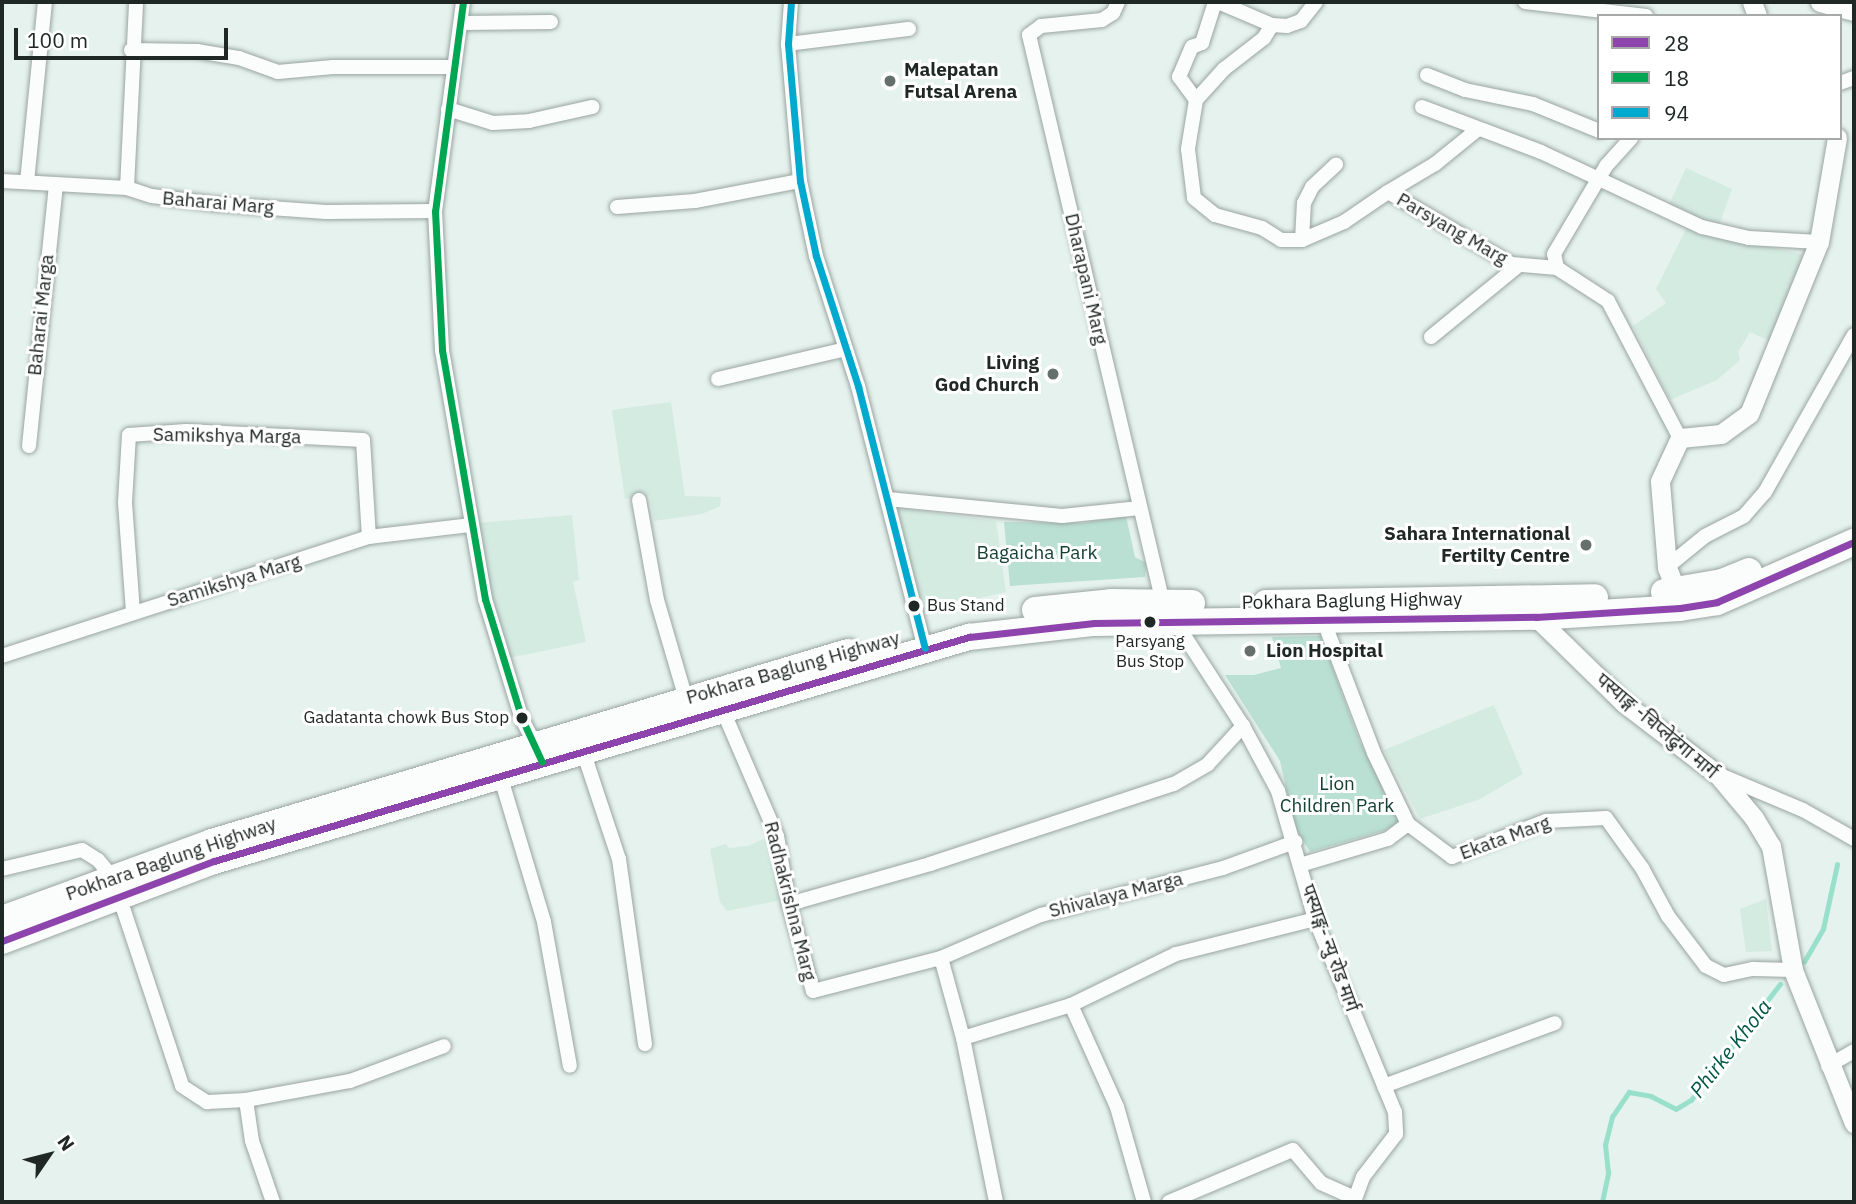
<!DOCTYPE html>
<html>
<head>
<meta charset="utf-8">
<style>
	body { margin:0 }
	#map { position:relative; width:1856px; height:1204px; overflow:hidden; background:#e5f2ed; font-family:"IBM Plex Sans","Noto Sans Devanagari",sans-serif }
	div>[style] { position:absolute }
	[style*='--x'] { left:calc(var(--x)*1px); top:calc(var(--y)*1px); width:calc(var(--w)*1px); rotate:calc(var(--a)*1deg) }
	.built>* { inset:0; background:#d4ebe2 }
	.green>* { inset:0; background:#bae0d3 }
	.stream>* { height:4.5px; margin:-2.25px; padding:0 2.25px; transform-origin:2.25px; border-radius:2.25px; background:#98e0ca }
	.roads { filter:drop-shadow(0 0 2px #9aa4a1) drop-shadow(0 0 2px #9aa4a1) }
	.street>* { height:14px; margin:-7px; padding:0 7px; transform-origin:7px; border-radius:7px; background:#fbfdfc }
	.secondary>* { height:19px; margin:-9.5px; padding:0 9.5px; transform-origin:9.5px; border-radius:9.5px; background:#fbfdfc }
	.highway>* { height:26px; margin:-13px; padding:0 13px; transform-origin:13px; border-radius:13px; background:#fbfdfc }
	.bus-1>* { height:7px; margin:-3.5px; padding:0 3.5px; transform-origin:3.5px; border-radius:3.5px; background:#8e44ad }
	.bus-2>* { height:7px; margin:-3.5px; padding:0 3.5px; transform-origin:3.5px; border-radius:3.5px; background:#00a651 }
	.bus-3>* { height:7px; margin:-3.5px; padding:0 3.5px; transform-origin:3.5px; border-radius:3.5px; background:#00a9ce }
	.dots>* { width:19px; height:19px; translate:-50% -50%; box-sizing:border-box; border:4px solid #fff; border-radius:50% }
	span { translate:-50% -50%; white-space:nowrap; text-align:center; line-height:1.15; -webkit-text-stroke:6px #fff; paint-order:stroke }
	.bus-label { font-size:17px; color:#202825 }
	.left { translate:0 -50%; text-align:left }
	.right { translate:-100% -50%; text-align:right }
	.poi-label { font-size:19px; color:#202825; font-weight:700 }
	.street-label { font-size:19px; color:#202825 }
	.park-label { font-size:19px; color:#154135 }
	.water-label { font-size:21px; color:#005744; font-style:italic }
	.frame { position:absolute; inset:0; border:4px solid #202825; pointer-events:none }
	.legend { position:absolute; left:1597px; top:14px; width:245px; height:126px; box-sizing:border-box; background:#fff; border:2px solid #a6a9a8; margin:0; padding:9px 12px; list-style:none; font-size:21px; color:#202825 }
	.legend li { display:flex; align-items:center; gap:14px; height:35px }
	.legend b { width:35px; border:2px solid #a6a9a8 }
	.north { position:absolute; left:14px; top:1120px; width:70px; height:70px; -webkit-text-stroke:5px #fff; paint-order:stroke; rotate:55deg; font-size:19px; font-weight:700; line-height:28px; text-align:center; color:#202825 }
	.north::after { content:''; display:block; margin:auto; width:24px; height:32px; background:#202825; clip-path:polygon(50% 0,100% 100%,50% 72%,0 100%) }
	.scale { position:absolute; left:14px; top:28px; width:214px; height:32px; box-sizing:border-box; border:4px solid #202825; border-top:0; padding-left:9px; font-size:21px; line-height:24px; white-space:nowrap; color:#202825; -webkit-text-stroke:5px #fff; paint-order:stroke }
</style>
</head>
<body>
<div id="map">
	<div class="built">
		<i style="clip-path:polygon(1686px 168px,1732px 189px,1717px 231px,1665px 213px)"></i>
		<i style="clip-path:polygon(1687px 227px,1809px 256px,1776px 344px,1750px 332px,1738px 352px,1740px 360px,1717px 380px,1670px 400px,1633px 326px,1666px 303px,1656px 289px)"></i>
		<i style="clip-path:polygon(671px 402px,685px 496px,721px 497px,720px 506px,702px 514px,654px 521px,650px 496px,625px 499px,612px 410px)"></i>
		<i style="clip-path:polygon(891px 507px,996px 521px,1006px 592px,922px 611px)"></i>
		<i style="clip-path:polygon(572px 515px,579px 580px,573px 582px,586px 642px,505px 659px,477px 523px)"></i>
		<i style="clip-path:polygon(1494px 705px,1523px 774px,1480px 799px,1420px 819px,1384px 750px)"></i>
		<i style="clip-path:polygon(770px 836px,777px 857px,772px 870px,777px 873px,781px 900px,727px 911px,720px 902px,710px 849px,726px 844px,729px 848px,748px 846px)"></i>
		<i style="clip-path:polygon(1766px 899px,1772px 951px,1746px 952px,1740px 909px)"></i>
	</div>
	<div class="green">
		<i style="clip-path:polygon(1126px 516px,1135px 557px,1146px 563px,1145px 577px,1010px 586px,1004px 522px,1081px 523px)"></i>
		<i style="clip-path:polygon(1321px 636px,1359px 740px,1401px 820px,1386px 830px,1310px 852px,1295px 827px,1280px 761px,1225px 675px,1254px 675px,1281px 668px,1272px 637px)"></i>
	</div>
	<div class="stream">
		<i style="--x:1804;--y:962;--w:38;--a:-60"></i>
		<i style="--x:1823;--y:929;--w:66;--a:-77.7"></i>
		<i style="--x:1602;--y:1202;--w:30;--a:-78"></i>
		<i style="--x:1608;--y:1173;--w:28;--a:-96"></i>
		<i style="--x:1605;--y:1145;--w:29;--a:-76"></i>
		<i style="--x:1612;--y:1117;--w:30;--a:-56"></i>
		<i style="--x:1629;--y:1092;--w:22;--a:10"></i>
		<i style="--x:1651;--y:1096;--w:28;--a:27"></i>
		<i style="--x:1676;--y:1109;--w:17;--a:-31"></i>
		<i style="--x:1691;--y:1100;--w:146;--a:-52.5"></i>
	</div>
	<div class="roads">
		<div class="street">
			<i style="--x:463;--y:2;--w:211;--a:97.6"></i>
			<i style="--x:435;--y:211;--w:139;--a:87.1"></i>
			<i style="--x:442;--y:350;--w:253;--a:80.2"></i>
			<i style="--x:485;--y:599;--w:126;--a:72.9"></i>
			<i style="--x:522;--y:719;--w:33;--a:63"></i>
			<i style="--x:791;--y:2;--w:42;--a:94.1"></i>
			<i style="--x:788;--y:44;--w:138;--a:85"></i>
			<i style="--x:800;--y:181;--w:77;--a:78"></i>
			<i style="--x:816;--y:256;--w:137;--a:72.1"></i>
			<i style="--x:858;--y:386;--w:270;--a:75.7"></i>
			<i style="--x:1118;--y:2;--w:12;--a:114"></i>
			<i style="--x:1113;--y:13;--w:13;--a:148"></i>
			<i style="--x:1102;--y:20;--w:61;--a:174.4"></i>
			<i style="--x:1041;--y:26;--w:15;--a:143"></i>
			<i style="--x:1029;--y:35;--w:584;--a:76.73"></i>
			<i style="--x:1163;--y:603;--w:147;--a:57"></i>
			<i style="--x:1243;--y:726;--w:74;--a:61.7"></i>
			<i style="--x:1278;--y:791;--w:133;--a:73.9"></i>
			<i style="--x:1315;--y:919;--w:209;--a:67.5"></i>
			<i style="--x:1395;--y:1112;--w:22;--a:87"></i>
			<i style="--x:1396;--y:1134;--w:54;--a:127.5"></i>
			<i style="--x:1363;--y:1177;--w:27;--a:110"></i>
			<i style="--x:1218;--y:2;--w:59;--a:23.1"></i>
			<i style="--x:1272;--y:25;--w:15;--a:4"></i>
			<i style="--x:1287;--y:26;--w:15;--a:-20"></i>
			<i style="--x:1301;--y:21;--w:24;--a:-52"></i>
			<i style="--x:1525;--y:2;--w:122;--a:6.6"></i>
			<i style="--x:463;--y:23;--w:88;--a:-0.7"></i>
			<i style="--x:1272;--y:25;--w:15;--a:122"></i>
			<i style="--x:1264;--y:38;--w:51;--a:142.2"></i>
			<i style="--x:1224;--y:69;--w:42;--a:132.1"></i>
			<i style="--x:1196;--y:100;--w:50;--a:99.3"></i>
			<i style="--x:1188;--y:149;--w:49;--a:83"></i>
			<i style="--x:1194;--y:198;--w:27;--a:39"></i>
			<i style="--x:1215;--y:215;--w:49;--a:15.5"></i>
			<i style="--x:1262;--y:228;--w:22;--a:32"></i>
			<i style="--x:1281;--y:240;--w:21;--a:0"></i>
			<i style="--x:1302;--y:240;--w:46;--a:-23.2"></i>
			<i style="--x:1344;--y:222;--w:53;--a:-34.3"></i>
			<i style="--x:1388;--y:192;--w:143;--a:30.3"></i>
			<i style="--x:1511;--y:264;--w:46;--a:5"></i>
			<i style="--x:1557;--y:268;--w:61;--a:32.9"></i>
			<i style="--x:1608;--y:301;--w:155;--a:62.3"></i>
			<i style="--x:788;--y:44;--w:122;--a:-7.1"></i>
			<i style="--x:131;--y:50;--w:66;--a:0.9"></i>
			<i style="--x:197;--y:51;--w:43;--a:9.5"></i>
			<i style="--x:239;--y:58;--w:41;--a:19.7"></i>
			<i style="--x:278;--y:72;--w:55;--a:-5.2"></i>
			<i style="--x:333;--y:67;--w:119;--a:0"></i>
			<i style="--x:1427;--y:75;--w:41;--a:21.5"></i>
			<i style="--x:1465;--y:90;--w:69;--a:11.6"></i>
			<i style="--x:1533;--y:104;--w:71;--a:22.2"></i>
			<i style="--x:1840;--y:83;--w:15;--a:-20"></i>
			<i style="--x:1196;--y:100;--w:29;--a:-126"></i>
			<i style="--x:1179;--y:77;--w:33;--a:-67"></i>
			<i style="--x:1192;--y:47;--w:11;--a:-22"></i>
			<i style="--x:1202;--y:43;--w:43;--a:-72.4"></i>
			<i style="--x:1422;--y:107;--w:127;--a:20.7"></i>
			<i style="--x:1541;--y:152;--w:178;--a:25"></i>
			<i style="--x:1702;--y:227;--w:48;--a:13.2"></i>
			<i style="--x:1749;--y:238;--w:70;--a:3.3"></i>
			<i style="--x:448;--y:109;--w:47;--a:17.3"></i>
			<i style="--x:493;--y:123;--w:36;--a:-3"></i>
			<i style="--x:529;--y:121;--w:65;--a:-12.5"></i>
			<i style="--x:2;--y:181;--w:125;--a:3.2"></i>
			<i style="--x:127;--y:188;--w:26;--a:18"></i>
			<i style="--x:152;--y:196;--w:64;--a:7.2"></i>
			<i style="--x:215;--y:204;--w:111;--a:4.1"></i>
			<i style="--x:326;--y:212;--w:109;--a:-0.5"></i>
			<i style="--x:27;--y:182;--w:181;--a:-84.3"></i>
			<i style="--x:127;--y:188;--w:186;--a:-87.2"></i>
			<i style="--x:1388;--y:192;--w:55;--a:-30.8"></i>
			<i style="--x:1435;--y:164;--w:55;--a:-39.1"></i>
			<i style="--x:617;--y:207;--w:78;--a:-4.4"></i>
			<i style="--x:695;--y:201;--w:107;--a:-10.8"></i>
			<i style="--x:1302;--y:240;--w:37;--a:-87"></i>
			<i style="--x:1304;--y:203;--w:18;--a:-63"></i>
			<i style="--x:1312;--y:187;--w:33;--a:-43"></i>
			<i style="--x:1557;--y:268;--w:14;--a:-102"></i>
			<i style="--x:1554;--y:254;--w:102;--a:-59.4"></i>
			<i style="--x:1606;--y:166;--w:38;--a:-48"></i>
			<i style="--x:1431;--y:337;--w:114;--a:-39.3"></i>
			<i style="--x:718;--y:379;--w:131;--a:-13.2"></i>
			<i style="--x:29;--y:446;--w:263;--a:-84.1"></i>
			<i style="--x:888;--y:499;--w:175;--a:5.6"></i>
			<i style="--x:1062;--y:516;--w:78;--a:-5.9"></i>
			<i style="--x:639;--y:500;--w:102;--a:79.8"></i>
			<i style="--x:657;--y:600;--w:103;--a:73.7"></i>
			<i style="--x:1667;--y:567;--w:49;--a:-39.2"></i>
			<i style="--x:1705;--y:536;--w:44;--a:-27.1"></i>
			<i style="--x:1744;--y:516;--w:32;--a:-49"></i>
			<i style="--x:1765;--y:492;--w:180;--a:-60.5"></i>
			<i style="--x:133;--y:612;--w:110;--a:-94.2"></i>
			<i style="--x:125;--y:502;--w:67;--a:-86.6"></i>
			<i style="--x:129;--y:435;--w:57;--a:-4"></i>
			<i style="--x:186;--y:431;--w:177;--a:2.9"></i>
			<i style="--x:363;--y:440;--w:97;--a:86.5"></i>
			<i style="--x:1324;--y:622;--w:140;--a:69.1"></i>
			<i style="--x:1374;--y:753;--w:79;--a:64.4"></i>
			<i style="--x:1408;--y:824;--w:55;--a:36.9"></i>
			<i style="--x:1452;--y:857;--w:101;--a:-21"></i>
			<i style="--x:1546;--y:821;--w:60;--a:-2.9"></i>
			<i style="--x:1606;--y:818;--w:62;--a:54.2"></i>
			<i style="--x:1642;--y:868;--w:55;--a:61.6"></i>
			<i style="--x:1668;--y:916;--w:63;--a:52.8"></i>
			<i style="--x:1706;--y:966;--w:20;--a:27"></i>
			<i style="--x:1724;--y:975;--w:30;--a:-12"></i>
			<i style="--x:1753;--y:969;--w:40;--a:1.4"></i>
			<i style="--x:2;--y:656;--w:386;--a:-18"></i>
			<i style="--x:369;--y:537;--w:103;--a:-6.7"></i>
			<i style="--x:721;--y:706;--w:142;--a:66.7"></i>
			<i style="--x:777;--y:836;--w:69;--a:80"></i>
			<i style="--x:789;--y:904;--w:90;--a:74.6"></i>
			<i style="--x:813;--y:991;--w:132;--a:-14.5"></i>
			<i style="--x:941;--y:958;--w:83;--a:74.6"></i>
			<i style="--x:963;--y:1038;--w:167;--a:78.6"></i>
			<i style="--x:583;--y:751;--w:114;--a:71.6"></i>
			<i style="--x:619;--y:859;--w:187;--a:82"></i>
			<i style="--x:500;--y:775;--w:153;--a:73.3"></i>
			<i style="--x:544;--y:922;--w:146;--a:79.8"></i>
			<i style="--x:1720;--y:775;--w:90;--a:22.9"></i>
			<i style="--x:1803;--y:810;--w:59;--a:29.6"></i>
			<i style="--x:1300;--y:865;--w:92;--a:-16.5"></i>
			<i style="--x:1388;--y:839;--w:25;--a:-37"></i>
			<i style="--x:2;--y:869;--w:82;--a:-13.4"></i>
			<i style="--x:82;--y:850;--w:19;--a:32"></i>
			<i style="--x:98;--y:860;--w:23;--a:50"></i>
			<i style="--x:113;--y:878;--w:219;--a:71.6"></i>
			<i style="--x:182;--y:1086;--w:30;--a:33"></i>
			<i style="--x:207;--y:1102;--w:39;--a:-3"></i>
			<i style="--x:246;--y:1100;--w:41;--a:81.7"></i>
			<i style="--x:252;--y:1141;--w:65;--a:71"></i>
			<i style="--x:789;--y:904;--w:147;--a:-15.8"></i>
			<i style="--x:930;--y:864;--w:257;--a:-18.2"></i>
			<i style="--x:1174;--y:784;--w:39;--a:-30"></i>
			<i style="--x:1208;--y:764;--w:52;--a:-47.4"></i>
			<i style="--x:941;--y:958;--w:109;--a:-23.3"></i>
			<i style="--x:1041;--y:915;--w:188;--a:-14.5"></i>
			<i style="--x:1223;--y:868;--w:77;--a:-19.9"></i>
			<i style="--x:1071;--y:1005;--w:112;--a:65.7"></i>
			<i style="--x:1117;--y:1107;--w:99;--a:74.1"></i>
			<i style="--x:963;--y:1038;--w:113;--a:-17"></i>
			<i style="--x:1071;--y:1005;--w:117;--a:-25.9"></i>
			<i style="--x:1176;--y:954;--w:143;--a:-14.1"></i>
			<i style="--x:1828;--y:1066;--w:30;--a:-30"></i>
			<i style="--x:1384;--y:1086;--w:182;--a:-20.2"></i>
			<i style="--x:246;--y:1100;--w:106;--a:-10.4"></i>
			<i style="--x:350;--y:1081;--w:100;--a:-20.4"></i>
			<i style="--x:1169;--y:1202;--w:134;--a:-22.8"></i>
			<i style="--x:1293;--y:1150;--w:43;--a:49.7"></i>
			<i style="--x:1321;--y:1183;--w:35;--a:24"></i>
		</div>
		<div class="secondary">
			<i style="--x:1752;--y:2;--w:15;--a:70"></i>
			<i style="--x:1820;--y:2;--w:35;--a:15"></i>
			<i style="--x:1680;--y:600;--w:35;--a:-112"></i>
			<i style="--x:1667;--y:567;--w:86;--a:-94.7"></i>
			<i style="--x:1660;--y:481;--w:47;--a:-65.1"></i>
			<i style="--x:1680;--y:438;--w:41;--a:-5.6"></i>
			<i style="--x:1721;--y:434;--w:34;--a:-36"></i>
			<i style="--x:1749;--y:414;--w:186;--a:-67.9"></i>
			<i style="--x:1819;--y:242;--w:106;--a:-80.2"></i>
			<i style="--x:1534;--y:610;--w:7;--a:74"></i>
			<i style="--x:1536;--y:617;--w:123;--a:44.3"></i>
			<i style="--x:1624;--y:703;--w:118;--a:37.5"></i>
			<i style="--x:1718;--y:775;--w:56;--a:50.1"></i>
			<i style="--x:1754;--y:818;--w:33;--a:59"></i>
			<i style="--x:1771;--y:846;--w:126;--a:79.9"></i>
			<i style="--x:1793;--y:970;--w:165;--a:68.3"></i>
		</div>
		<div class="highway">
			<i style="--x:1664;--y:592;--w:59;--a:-9.8"></i>
			<i style="--x:1722;--y:582;--w:29;--a:-22"></i>
			<i style="--x:1266;--y:603;--w:329;--a:-1"></i>
			<i style="--x:1035;--y:610;--w:76;--a:-6"></i>
			<i style="--x:1111;--y:602;--w:81;--a:0.7"></i>
			<i style="--x:2;--y:919;--w:224;--a:-20.1"></i>
			<i style="--x:212;--y:842;--w:664;--a:-16.63"></i>
			<i style="--x:2;--y:941;--w:227;--a:-20.7"></i>
			<i style="--x:214;--y:861;--w:788;--a:-16.53"></i>
			<i style="--x:969;--y:637;--w:126;--a:-6.4"></i>
			<i style="--x:1094;--y:623;--w:442;--a:-0.8"></i>
			<i style="--x:1536;--y:617;--w:144;--a:-3.6"></i>
			<i style="--x:1680;--y:608;--w:37;--a:-9"></i>
			<i style="--x:1717;--y:602;--w:150;--a:-23.7"></i>
		</div>
	</div>
	<div class="bus-1">
		<i style="--x:2;--y:941;--w:227;--a:-20.7"></i>
		<i style="--x:214;--y:861;--w:788;--a:-16.53"></i>
		<i style="--x:969;--y:637;--w:126;--a:-6.4"></i>
		<i style="--x:1094;--y:623;--w:442;--a:-0.8"></i>
		<i style="--x:1536;--y:617;--w:144;--a:-3.6"></i>
		<i style="--x:1680;--y:608;--w:37;--a:-9"></i>
		<i style="--x:1717;--y:602;--w:150;--a:-23.7"></i>
	</div>
	<div class="bus-2">
		<i style="--x:463;--y:2;--w:211;--a:97.6"></i>
		<i style="--x:435;--y:211;--w:139;--a:87.1"></i>
		<i style="--x:442;--y:350;--w:253;--a:80.2"></i>
		<i style="--x:485;--y:599;--w:126;--a:72.9"></i>
		<i style="--x:522;--y:719;--w:47;--a:65.1"></i>
	</div>
	<div class="bus-3">
		<i style="--x:791;--y:2;--w:42;--a:94.1"></i>
		<i style="--x:788;--y:44;--w:138;--a:85"></i>
		<i style="--x:800;--y:181;--w:77;--a:78"></i>
		<i style="--x:816;--y:256;--w:137;--a:72.1"></i>
		<i style="--x:858;--y:386;--w:270;--a:75.7"></i>
	</div>
	<div class="dots">
		<i style="left:890px;top:81px;background:#656f6b"></i>
		<i style="left:1053px;top:374px;background:#656f6b"></i>
		<i style="left:1586px;top:545px;background:#656f6b"></i>
		<i style="left:914px;top:606px;background:#202825"></i>
		<i style="left:1150px;top:622px;background:#202825"></i>
		<i style="left:1250px;top:651px;background:#656f6b"></i>
		<i style="left:522px;top:718px;background:#202825"></i>
	</div>
	<div class="bus-label">
		<span class="left" style="left:927px;top:606px">Bus Stand</span>
		<span style="left:1150px;top:652px">Parsyang<br>Bus Stop</span>
		<span class="right" style="left:509px;top:718px">Gadatanta chowk Bus Stop</span>
	</div>
	<div class="poi-label">
		<span class="left" style="left:904px;top:81px">Malepatan<br>Futsal Arena</span>
		<span class="right" style="left:1039px;top:374px">Living<br>God Church</span>
		<span class="right" style="left:1570px;top:545px">Sahara International<br>Fertilty Centre</span>
		<span class="left" style="left:1266px;top:651px">Lion Hospital</span>
	</div>
	<div class="street-label">
		<span style="left:218px;top:203px;rotate:5deg">Baharai Marg</span>
		<span style="left:1452px;top:229px;rotate:30deg">Parsyang Marg</span>
		<span style="left:1086px;top:279px;rotate:77deg">Dharapani Marg</span>
		<span style="left:41px;top:315px;rotate:-84deg">Baharai Marga</span>
		<span style="left:227px;top:436px;rotate:1deg">Samikshya Marga</span>
		<span style="left:234px;top:581px;rotate:-17deg">Samikshya Marg</span>
		<span style="left:1352px;top:601px;rotate:-1deg">Pokhara Baglung Highway</span>
		<span style="left:793px;top:668px;rotate:-16deg">Pokhara Baglung Highway</span>
		<span style="left:1657px;top:726px;rotate:40deg">पस्याङ्ग -चिप्लेढुंगा मार्ग</span>
		<span style="left:1505px;top:838px;rotate:-20deg">Ekata Marg</span>
		<span style="left:171px;top:859px;rotate:-19deg">Pokhara Baglung Highway</span>
		<span style="left:1116px;top:895px;rotate:-14deg">Shivalaya Marga</span>
		<span style="left:790px;top:901px;rotate:76deg">Radhakrishna Marg</span>
		<span style="left:1330px;top:948px;rotate:70deg">पस्याङ्ग- न्यु रोड मार्ग</span>
	</div>
	<div class="park-label">
		<span style="left:1037px;top:553px">Bagaicha Park</span>
		<span style="left:1337px;top:795px">Lion<br>Children Park</span>
	</div>
	<div class="water-label">
		<span style="left:1730px;top:1048px;rotate:-52deg">Phirke Khola</span>
	</div>
	<div class="frame"></div>
	<ul class="legend">
	<li><b style="height:9px;background:#8e44ad"></b>28</li>
	<li><b style="height:9px;background:#00a651"></b>18</li>
	<li><b style="height:9px;background:#00a9ce"></b>94</li>
	</ul>
	<div class="north">N</div>
	<div class="scale">100 m</div>
</div>
</body>
</html>
